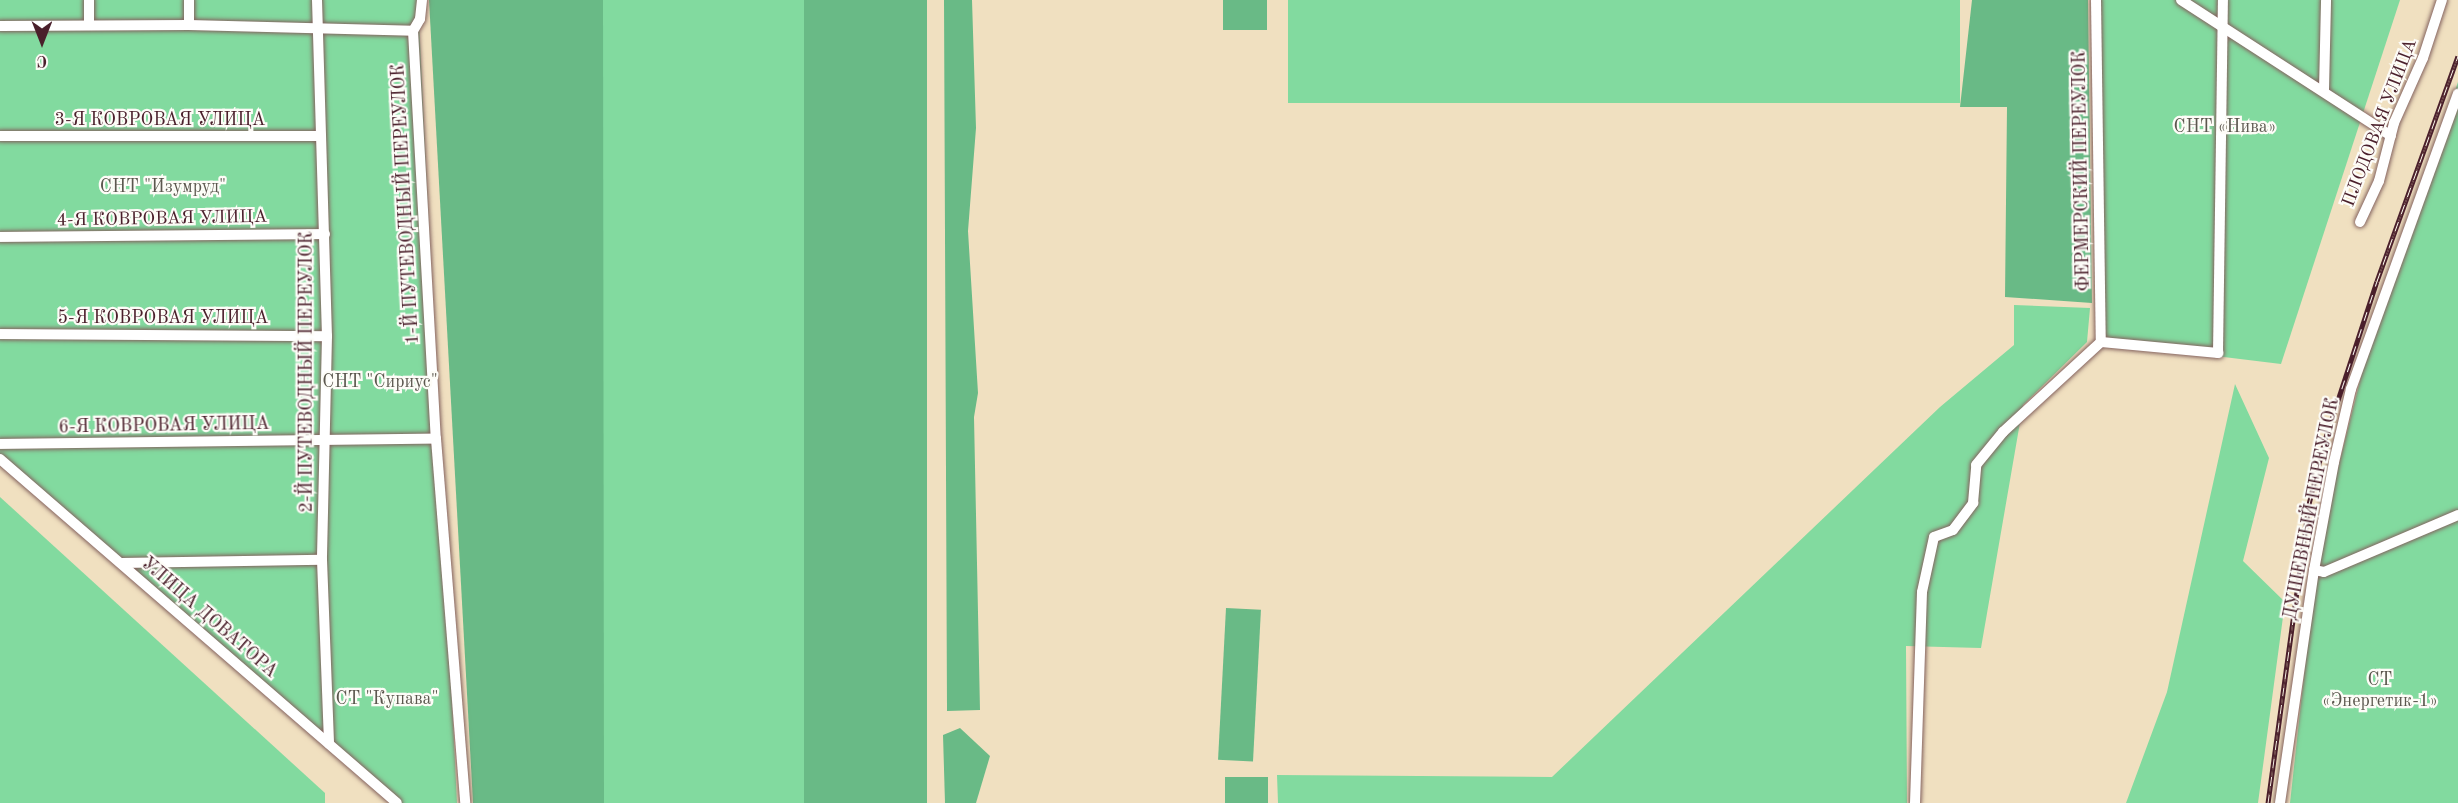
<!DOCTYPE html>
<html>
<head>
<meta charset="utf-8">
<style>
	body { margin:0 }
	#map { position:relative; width:2458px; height:803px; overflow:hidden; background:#f0e0c0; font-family:"Old Standard TT",serif }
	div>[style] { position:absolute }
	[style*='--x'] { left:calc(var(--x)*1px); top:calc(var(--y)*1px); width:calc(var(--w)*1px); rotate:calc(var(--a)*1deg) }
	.green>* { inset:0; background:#82da9f; transform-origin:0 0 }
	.forest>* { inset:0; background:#69ba86; transform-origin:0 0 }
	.roads { filter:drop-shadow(0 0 2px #84635f) drop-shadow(0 0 2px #84635f) }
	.minor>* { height:10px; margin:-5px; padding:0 5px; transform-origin:5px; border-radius:5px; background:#fff }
	.rail>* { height:5px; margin-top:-2.5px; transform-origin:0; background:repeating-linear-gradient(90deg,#fdfcf7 0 9px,#4a1f2b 0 18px); box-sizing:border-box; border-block:2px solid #4a1f2b }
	span { translate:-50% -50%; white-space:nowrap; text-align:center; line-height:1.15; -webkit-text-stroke:4.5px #fdfcf7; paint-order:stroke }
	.street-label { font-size:18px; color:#4a1f2b }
	.park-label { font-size:18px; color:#5b574e }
	.north { position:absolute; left:12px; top:12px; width:60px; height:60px; -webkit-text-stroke:4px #fdfcf7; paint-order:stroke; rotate:180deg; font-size:16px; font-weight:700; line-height:24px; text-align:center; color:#4a1f2b }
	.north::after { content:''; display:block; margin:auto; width:21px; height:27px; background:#4a1f2b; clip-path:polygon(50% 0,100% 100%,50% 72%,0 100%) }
</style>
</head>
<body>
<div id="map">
	<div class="green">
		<i style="clip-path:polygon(0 0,418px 0,457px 803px,400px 803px,0 464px)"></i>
		<i style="left:603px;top:0;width:201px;height:803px"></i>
		<i style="left:1288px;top:0;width:672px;height:103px"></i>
		<i style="clip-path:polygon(2097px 0,2400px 0,2281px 364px,2101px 342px)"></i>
		<i style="clip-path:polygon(2458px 82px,2458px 803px,2290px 803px,2318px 548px,2374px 325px)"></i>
		<i style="clip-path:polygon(2014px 305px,2090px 308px,2087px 342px,2023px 405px,1981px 648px,1906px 646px,1907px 803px,1278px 803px,1277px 775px,1552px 777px,1940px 407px,2014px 345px)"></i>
		<i style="clip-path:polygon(2235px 384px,2269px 458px,2243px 561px,2285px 602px,2258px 803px,2126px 803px,2167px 692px)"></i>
		<i style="clip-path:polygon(0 497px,325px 793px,325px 803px,0 803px)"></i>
	</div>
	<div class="forest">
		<i style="clip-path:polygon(429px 0,603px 0,604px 803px,473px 803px)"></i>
		<i style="left:804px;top:0;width:123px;height:803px"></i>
		<i style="clip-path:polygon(944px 0,972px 0,976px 128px,968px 231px,978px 393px,974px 417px,980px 710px,947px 711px)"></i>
		<i style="left:1223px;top:0;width:44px;height:30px"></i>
		<i style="clip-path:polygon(1972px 0,2088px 0,2092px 303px,2005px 297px,2007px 107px,1960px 107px)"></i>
		<i style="left:1226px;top:608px;width:35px;height:152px;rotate:3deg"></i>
		<i style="clip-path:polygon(960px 728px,990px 756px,976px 803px,945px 803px,943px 735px)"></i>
		<i style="left:1268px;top:777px;width:26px;height:43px;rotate:90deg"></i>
	</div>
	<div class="roads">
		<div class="minor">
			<i style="--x:317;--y:0;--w:336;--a:88.3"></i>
			<i style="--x:327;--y:336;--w:224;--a:91.3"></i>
			<i style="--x:322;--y:560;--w:184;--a:87.8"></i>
			<i style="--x:422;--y:0;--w:19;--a:96"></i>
			<i style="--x:420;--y:19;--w:14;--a:120"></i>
			<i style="--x:413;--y:31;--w:409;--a:86.8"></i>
			<i style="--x:436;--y:439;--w:365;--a:85.4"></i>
			<i style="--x:2096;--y:0;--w:342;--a:89.2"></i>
			<i style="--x:2181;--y:0;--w:250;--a:32.9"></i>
			<i style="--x:89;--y:25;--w:25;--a:-90"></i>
			<i style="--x:189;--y:25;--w:25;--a:-90"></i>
			<i style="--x:0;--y:26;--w:189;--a:-0.3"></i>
			<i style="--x:189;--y:25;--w:224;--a:1.5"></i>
			<i style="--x:2324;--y:90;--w:90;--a:-88.7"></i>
			<i style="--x:0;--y:136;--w:320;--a:0"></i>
			<i style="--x:2360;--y:222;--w:45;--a:-65.1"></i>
			<i style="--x:2379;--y:181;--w:60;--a:-75.5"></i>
			<i style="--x:2394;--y:123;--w:71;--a:-66"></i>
			<i style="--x:2423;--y:58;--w:61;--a:-71.9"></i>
			<i style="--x:0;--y:237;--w:325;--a:-0.5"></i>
			<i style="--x:0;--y:334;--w:327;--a:0.4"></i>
			<i style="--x:0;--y:444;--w:436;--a:-0.7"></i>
			<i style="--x:0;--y:459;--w:525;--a:40.91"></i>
			<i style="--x:121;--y:563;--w:201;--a:-0.9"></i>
			<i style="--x:2314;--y:570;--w:10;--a:11"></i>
			<i style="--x:2324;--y:572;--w:146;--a:-23"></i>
			<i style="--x:1915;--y:803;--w:211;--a:-88.1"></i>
			<i style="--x:1922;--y:592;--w:56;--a:-77.7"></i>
			<i style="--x:1934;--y:537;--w:20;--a:-20"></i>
			<i style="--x:1953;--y:530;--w:34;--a:-53"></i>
			<i style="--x:1973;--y:503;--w:38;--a:-85"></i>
			<i style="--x:1976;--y:465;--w:43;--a:-50.7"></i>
			<i style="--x:2003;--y:432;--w:133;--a:-42.6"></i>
			<i style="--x:2101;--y:342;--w:118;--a:5.4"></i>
			<i style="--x:2218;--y:353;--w:353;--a:-89.2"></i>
			<i style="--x:2280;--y:803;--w:235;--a:-81.7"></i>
			<i style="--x:2314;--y:570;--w:110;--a:-79.5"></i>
			<i style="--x:2334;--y:462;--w:75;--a:-76.9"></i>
			<i style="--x:2351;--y:389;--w:314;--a:-70.1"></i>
		</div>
	</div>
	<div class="rail">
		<i style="--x:2268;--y:803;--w:302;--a:-82.2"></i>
		<i style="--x:2309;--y:504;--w:66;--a:-76"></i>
		<i style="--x:2325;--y:440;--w:167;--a:-71.9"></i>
		<i style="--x:2377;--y:281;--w:239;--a:-70.2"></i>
	</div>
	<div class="street-label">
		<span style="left:160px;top:120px">3-Я КОВРОВАЯ УЛИЦА</span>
		<span style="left:2380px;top:123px;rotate:-69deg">ПЛОДОВАЯ УЛИЦА</span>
		<span style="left:2082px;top:171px;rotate:-91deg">ФЕРМЕРСКИЙ ПЕРЕУЛОК</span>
		<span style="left:406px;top:204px;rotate:-93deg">1-Й ПУТЕВОДНЫЙ ПЕРЕУЛОК</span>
		<span style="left:162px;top:219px;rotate:-1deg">4-Я КОВРОВАЯ УЛИЦА</span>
		<span style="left:163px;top:318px">5-Я КОВРОВАЯ УЛИЦА</span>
		<span style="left:307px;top:372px;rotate:-90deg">2-Й ПУТЕВОДНЫЙ ПЕРЕУЛОК</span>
		<span style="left:164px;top:426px;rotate:-1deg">6-Я КОВРОВАЯ УЛИЦА</span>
		<span style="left:2312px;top:509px;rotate:-79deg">ДУШЕВНЫЙ ПЕРЕУЛОК</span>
		<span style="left:209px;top:618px;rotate:41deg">УЛИЦА ДОВАТОРА</span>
	</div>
	<div class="park-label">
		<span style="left:2225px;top:127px">СНТ «Нива»</span>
		<span style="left:163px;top:187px">СНТ "Изумруд"</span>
		<span style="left:380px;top:382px">СНТ "Сириус"</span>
		<span style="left:2380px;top:691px">СТ<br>«Энергетик-1»</span>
		<span style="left:387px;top:699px">СТ "Купава"</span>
	</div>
	<div class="north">С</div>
</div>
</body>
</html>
